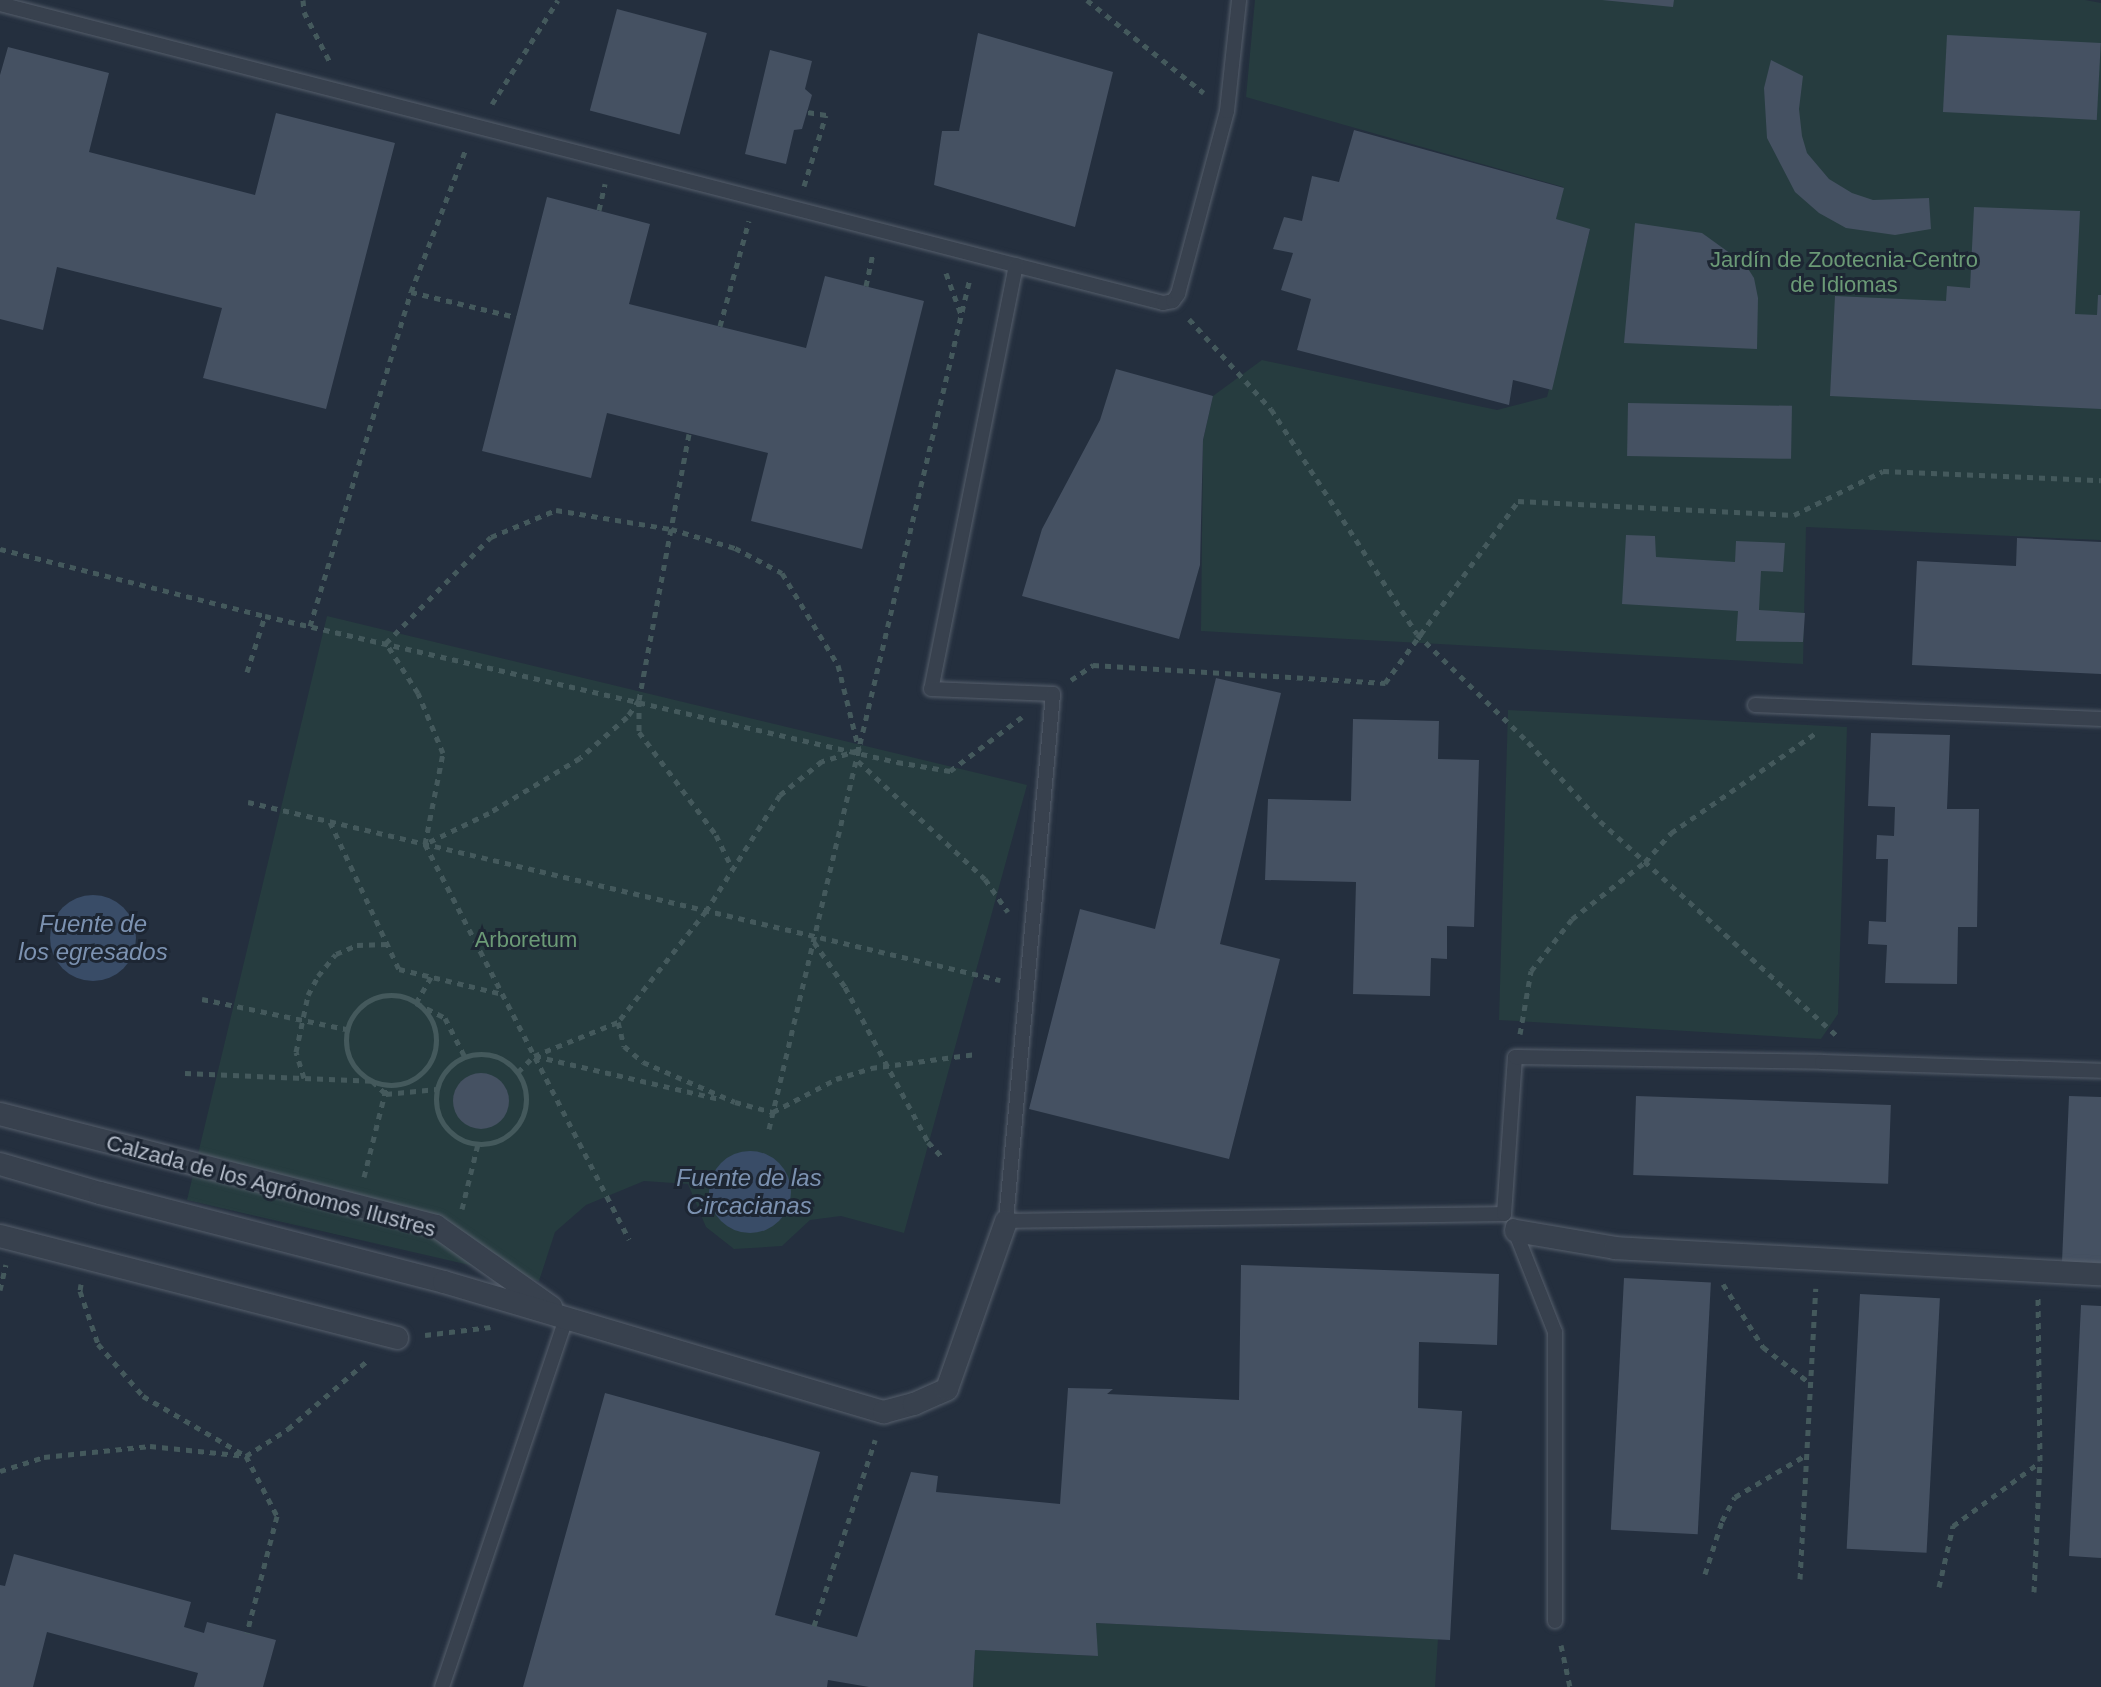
<!DOCTYPE html>
<html>
<head>
<meta charset="utf-8">
<style>
	body { margin:0 }
	#map { position:relative; width:2101px; height:1687px; overflow:hidden; background:#242f3e; font-family:Arial,sans-serif }
	div>[style] { position:absolute }
	[style*='--x'] { left:calc(var(--x)*1px); top:calc(var(--y)*1px); width:calc(var(--w)*1px); rotate:calc(var(--a)*1deg) }
	.green>* { inset:0; background:#263c3f }
	.water>* { inset:0; background:#394c67 }
	.round { border-radius:50% }
	.building>* { inset:0; background:#455162; transform-origin:0 0 }
	.path>* { height:5px; margin-top:-2.5px; transform-origin:0; background:repeating-linear-gradient(90deg,#44595c 0 6px,transparent 0 12px) }
	.path>.ring { margin:-2.5px; padding:0; box-sizing:content-box; background:none; border:5px solid #44595c; border-radius:50% }
	.roads { filter:drop-shadow(0 0 2px #565f6c) drop-shadow(0 0 2px #565f6c) }
	.service>* { height:14px; margin:-7px; padding:0 7px; transform-origin:7px; border-radius:7px; background:#38414e }
	.pedestrian>* { height:22px; margin:-11px; padding:0 11px; transform-origin:11px; border-radius:11px; background:#38414e }
	span { translate:-50% -50%; white-space:nowrap; text-align:center; line-height:1.15; -webkit-text-stroke:6px #1d2633; paint-order:stroke }
	.park-label { font-size:22px; color:#6b9a76 }
	.street-label { font-size:22px; color:#b4bcc9 }
	.water-label { font-size:24px; color:#7c92b1; font-style:italic }
</style>
</head>
<body>
<div id="map">
	<div class="green">
		<i style="clip-path:polygon(1255px 0,2085px 0,2101px 3px,2101px 540px,1806px 527px,1803px 664px,1201px 631px,1203px 440px,1213px 396px,1262px 360px,1497px 410px,1547px 397px,1590px 230px,1556px 219px,1563px 187px,1246px 97px)"></i>
		<i style="clip-path:polygon(327px 616px,1027px 785px,904px 1233px,841px 1216px,810px 1220px,782px 1246px,734px 1249px,706px 1227px,688px 1184px,644px 1181px,586px 1205px,555px 1232px,539px 1281px,187px 1200px)"></i>
		<i style="clip-path:polygon(1508px 710px,1847px 727px,1838px 1014px,1821px 1039px,1499px 1020px)"></i>
		<i style="clip-path:polygon(1096px 1623px,1438px 1639px,1435px 1687px,973px 1687px,975px 1650px,1097px 1656px)"></i>
	</div>
	<div class="water">
		<i class="round" style="left:50px;top:895px;width:86px;height:86px"></i>
		<i class="round" style="left:709px;top:1151px;width:82px;height:82px"></i>
	</div>
	<div class="building">
		<i style="clip-path:polygon(1602px 0,1674px 0,1673px 7px)"></i>
		<i style="left:617px;top:9px;width:93px;height:105px;rotate:15deg"></i>
		<i style="clip-path:polygon(978px 33px,1113px 72px,1075px 227px,934px 185px,942px 131px,959px 131px)"></i>
		<i style="left:1947px;top:35px;width:154px;height:77px;rotate:3deg"></i>
		<i style="clip-path:polygon(8px 47px,109px 73px,89px 152px,255px 195px,276px 113px,395px 143px,326px 409px,203px 378px,222px 308px,57px 267px,43px 330px,0 319px,0 75px)"></i>
		<i style="clip-path:polygon(770px 50px,812px 61px,805px 89px,812px 95px,802px 129px,794px 130px,786px 164px,745px 154px)"></i>
		<i style="clip-path:polygon(1771px 60px,1803px 76px,1799px 109px,1802px 136px,1807px 153px,1829px 179px,1852px 193px,1873px 200px,1929px 198px,1931px 229px,1895px 235px,1846px 228px,1819px 213px,1795px 192px,1767px 138px,1764px 88px)"></i>
		<i style="clip-path:polygon(1354px 130px,1564px 188px,1556px 219px,1590px 229px,1552px 390px,1513px 380px,1509px 405px,1297px 350px,1311px 299px,1281px 290px,1293px 253px,1273px 249px,1284px 217px,1302px 221px,1312px 176px,1339px 182px)"></i>
		<i style="clip-path:polygon(547px 197px,650px 224px,629px 304px,806px 348px,825px 276px,924px 301px,862px 549px,751px 521px,768px 453px,607px 413px,591px 478px,482px 451px)"></i>
		<i style="clip-path:polygon(1974px 207px,2080px 211px,2075px 314px,2097px 315px,2098px 295px,2101px 295px,2101px 409px,1830px 396px,1835px 296px,1946px 301px,1947px 286px,1970px 288px)"></i>
		<i style="clip-path:polygon(1635px 223px,1702px 233px,1745px 264px,1754px 278px,1758px 298px,1757px 349px,1624px 343px)"></i>
		<i style="clip-path:polygon(1116px 369px,1213px 396px,1203px 440px,1200px 565px,1179px 639px,1022px 596px,1042px 529px,1100px 420px)"></i>
		<i style="left:1628px;top:403px;width:164px;height:53px;rotate:1deg"></i>
		<i style="clip-path:polygon(1626px 535px,1655px 536px,1656px 557px,1735px 562px,1736px 541px,1785px 543px,1783px 572px,1761px 571px,1759px 610px,1805px 613px,1803px 642px,1736px 641px,1738px 611px,1622px 604px)"></i>
		<i style="clip-path:polygon(2017px 538px,2101px 542px,2101px 674px,1912px 665px,1917px 561px,2016px 566px)"></i>
		<i style="clip-path:polygon(1216px 678px,1281px 693px,1220px 944px,1280px 959px,1229px 1159px,1029px 1109px,1080px 909px,1155px 929px)"></i>
		<i style="clip-path:polygon(1353px 719px,1439px 721px,1438px 759px,1479px 760px,1474px 927px,1447px 926px,1447px 959px,1431px 958px,1430px 996px,1353px 994px,1356px 882px,1265px 880px,1268px 799px,1351px 801px)"></i>
		<i style="clip-path:polygon(1871px 733px,1950px 735px,1947px 809px,1979px 809px,1977px 927px,1958px 927px,1957px 984px,1885px 983px,1887px 945px,1868px 944px,1869px 921px,1886px 922px,1888px 859px,1876px 859px,1877px 835px,1894px 836px,1895px 807px,1868px 806px)"></i>
		<i class="round" style="left:453px;top:1073px;width:56px;height:56px"></i>
		<i style="left:1636px;top:1096px;width:255px;height:79px;rotate:2deg"></i>
		<i style="clip-path:polygon(2069px 1096px,2101px 1097px,2101px 1263px,2062px 1262px)"></i>
		<i style="clip-path:polygon(1241px 1265px,1499px 1274px,1497px 1345px,1419px 1342px,1418px 1408px,1462px 1411px,1450px 1640px,1096px 1623px,1098px 1656px,975px 1650px,973px 1687px,869px 1687px,828px 1680px,827px 1687px,523px 1687px,605px 1393px,820px 1452px,775px 1615px,857px 1637px,911px 1472px,938px 1476px,936px 1492px,1060px 1504px,1068px 1388px,1113px 1389px,1107px 1394px,1239px 1400px)"></i>
		<i style="left:1624px;top:1278px;width:87px;height:252px;rotate:3deg"></i>
		<i style="left:1860px;top:1294px;width:80px;height:255px;rotate:3deg"></i>
		<i style="clip-path:polygon(2081px 1305px,2101px 1306px,2101px 1558px,2069px 1556px)"></i>
		<i style="clip-path:polygon(14px 1554px,191px 1602px,184px 1627px,204px 1633px,207px 1622px,276px 1640px,263px 1687px,194px 1687px,198px 1673px,47px 1632px,33px 1687px,0 1687px,0 1585px,5px 1586px)"></i>
	</div>
	<div class="path">
		<i style="--x:303;--y:0;--w:12;--a:85"></i>
		<i style="--x:304;--y:12;--w:59;--a:62.6"></i>
		<i style="--x:1087;--y:0;--w:149;--a:38.5"></i>
		<i style="--x:492;--y:104;--w:123;--a:-57.6"></i>
		<i style="--x:804;--y:186;--w:74;--a:-72.8"></i>
		<i style="--x:826;--y:115;--w:19;--a:-171"></i>
		<i style="--x:599;--y:210;--w:27;--a:-77"></i>
		<i style="--x:946;--y:273;--w:47;--a:70"></i>
		<i style="--x:866;--y:286;--w:33;--a:-78"></i>
		<i style="--x:411;--y:292;--w:108;--a:13.4"></i>
		<i style="--x:1189;--y:319;--w:122;--a:47.7"></i>
		<i style="--x:1271;--y:409;--w:268;--a:57"></i>
		<i style="--x:1417;--y:634;--w:155;--a:44.2"></i>
		<i style="--x:1528;--y:742;--w:107;--a:47.7"></i>
		<i style="--x:1600;--y:821;--w:323;--a:42.2"></i>
		<i style="--x:720;--y:326;--w:109;--a:-74.6"></i>
		<i style="--x:689;--y:434;--w:97;--a:100.7"></i>
		<i style="--x:671;--y:529;--w:67;--a:16.5"></i>
		<i style="--x:735;--y:548;--w:53;--a:28"></i>
		<i style="--x:782;--y:573;--w:108;--a:58.7"></i>
		<i style="--x:838;--y:665;--w:88;--a:76.1"></i>
		<i style="--x:859;--y:750;--w:39;--a:163"></i>
		<i style="--x:822;--y:761;--w:54;--a:141"></i>
		<i style="--x:780;--y:795;--w:138;--a:122.5"></i>
		<i style="--x:706;--y:911;--w:142;--a:128.4"></i>
		<i style="--x:618;--y:1022;--w:25;--a:76"></i>
		<i style="--x:624;--y:1046;--w:25;--a:40"></i>
		<i style="--x:643;--y:1062;--w:100;--a:23.5"></i>
		<i style="--x:735;--y:1102;--w:39;--a:15"></i>
		<i style="--x:773;--y:1112;--w:71;--a:-27.6"></i>
		<i style="--x:836;--y:1079;--w:37;--a:-17"></i>
		<i style="--x:871;--y:1068;--w:106;--a:-7.6"></i>
		<i style="--x:0;--y:549;--w:273;--a:14.2"></i>
		<i style="--x:265;--y:616;--w:649;--a:13.01"></i>
		<i style="--x:897;--y:762;--w:54;--a:9.6"></i>
		<i style="--x:950;--y:771;--w:90;--a:-36.9"></i>
		<i style="--x:310;--y:626;--w:349;--a:-73.2"></i>
		<i style="--x:411;--y:292;--w:153;--a:-69"></i>
		<i style="--x:247;--y:672;--w:59;--a:-72.2"></i>
		<i style="--x:1071;--y:680;--w:27;--a:-34"></i>
		<i style="--x:1093;--y:665;--w:293;--a:3.5"></i>
		<i style="--x:1385;--y:683;--w:225;--a:-53.8"></i>
		<i style="--x:1518;--y:501;--w:276;--a:2.9"></i>
		<i style="--x:1794;--y:515;--w:99;--a:-26.3"></i>
		<i style="--x:1883;--y:471;--w:218;--a:2.4"></i>
		<i style="--x:639;--y:700;--w:21;--a:125"></i>
		<i style="--x:627;--y:717;--w:62;--a:138.9"></i>
		<i style="--x:580;--y:758;--w:106;--a:148.9"></i>
		<i style="--x:489;--y:813;--w:71;--a:154.2"></i>
		<i style="--x:425;--y:844;--w:93;--a:-78.8"></i>
		<i style="--x:443;--y:753;--w:65;--a:-112.6"></i>
		<i style="--x:418;--y:693;--w:59;--a:-122.6"></i>
		<i style="--x:386;--y:643;--w:149;--a:-45.3"></i>
		<i style="--x:491;--y:537;--w:70;--a:-22.6"></i>
		<i style="--x:556;--y:510;--w:117;--a:9.4"></i>
		<i style="--x:671;--y:529;--w:174;--a:100.6"></i>
		<i style="--x:639;--y:700;--w:32;--a:90"></i>
		<i style="--x:639;--y:732;--w:129;--a:53.2"></i>
		<i style="--x:716;--y:835;--w:37;--a:64"></i>
		<i style="--x:858;--y:761;--w:173;--a:42.9"></i>
		<i style="--x:985;--y:879;--w:40;--a:55.1"></i>
		<i style="--x:248;--y:802;--w:773;--a:13.32"></i>
		<i style="--x:330;--y:822;--w:162;--a:64.9"></i>
		<i style="--x:399;--y:969;--w:106;--a:13.6"></i>
		<i style="--x:425;--y:844;--w:445;--a:62.7"></i>
		<i style="--x:814;--y:942;--w:55;--a:55.4"></i>
		<i style="--x:845;--y:987;--w:176;--a:61.8"></i>
		<i style="--x:928;--y:1142;--w:23;--a:47"></i>
		<i style="--x:431;--y:977;--w:30;--a:120"></i>
		<i style="--x:416;--y:1003;--w:33;--a:27"></i>
		<i style="--x:445;--y:1018;--w:44;--a:62.9"></i>
		<i class="ring" style="left:346px;top:995px;width:85px;height:85px"></i>
		<i style="--x:202;--y:999;--w:147;--a:11.8"></i>
		<i style="--x:1520;--y:1034;--w:64;--a:-80.1"></i>
		<i style="--x:1531;--y:971;--w:66;--a:-51.7"></i>
		<i style="--x:1572;--y:919;--w:93;--a:-38"></i>
		<i style="--x:1645;--y:862;--w:39;--a:-48"></i>
		<i style="--x:1671;--y:833;--w:176;--a:-34.6"></i>
		<i class="ring" style="left:436px;top:1054px;width:85px;height:85px"></i>
		<i style="--x:535;--y:1056;--w:190;--a:13.1"></i>
		<i style="--x:518;--y:1072;--w:23;--a:-45"></i>
		<i style="--x:534;--y:1056;--w:91;--a:-22"></i>
		<i style="--x:185;--y:1073;--w:187;--a:2.4"></i>
		<i style="--x:372;--y:1081;--w:19;--a:43"></i>
		<i style="--x:386;--y:1094;--w:51;--a:-5.6"></i>
		<i style="--x:304;--y:1078;--w:27;--a:-107"></i>
		<i style="--x:296;--y:1052;--w:58;--a:-78.1"></i>
		<i style="--x:308;--y:995;--w:21;--a:-62"></i>
		<i style="--x:318;--y:976;--w:28;--a:-51"></i>
		<i style="--x:336;--y:954;--w:23;--a:-23"></i>
		<i style="--x:357;--y:945;--w:30;--a:-2"></i>
		<i style="--x:769;--y:1129;--w:874;--a:-76.71"></i>
		<i style="--x:364;--y:1177;--w:95;--a:-76"></i>
		<i style="--x:462;--y:1209;--w:67;--a:-76.2"></i>
		<i style="--x:81;--y:1284;--w:7;--a:98"></i>
		<i style="--x:80;--y:1291;--w:56;--a:71.2"></i>
		<i style="--x:98;--y:1344;--w:69;--a:49.1"></i>
		<i style="--x:143;--y:1396;--w:119;--a:30.2"></i>
		<i style="--x:246;--y:1456;--w:68;--a:62.7"></i>
		<i style="--x:277;--y:1516;--w:121;--a:104.4"></i>
		<i style="--x:1723;--y:1284;--w:75;--a:57.6"></i>
		<i style="--x:1763;--y:1347;--w:59;--a:37.5"></i>
		<i style="--x:0;--y:1290;--w:26;--a:-77"></i>
		<i style="--x:425;--y:1335;--w:66;--a:-6.9"></i>
		<i style="--x:0;--y:1471;--w:46;--a:-17.7"></i>
		<i style="--x:44;--y:1457;--w:107;--a:-5.9"></i>
		<i style="--x:150;--y:1446;--w:97;--a:5.9"></i>
		<i style="--x:246;--y:1456;--w:50;--a:-32.7"></i>
		<i style="--x:288;--y:1429;--w:104;--a:-40.7"></i>
		<i style="--x:1705;--y:1574;--w:56;--a:-72.2"></i>
		<i style="--x:1722;--y:1521;--w:27;--a:-62"></i>
		<i style="--x:1735;--y:1497;--w:82;--a:-30.6"></i>
		<i style="--x:1800;--y:1579;--w:291;--a:-86.9"></i>
		<i style="--x:1939;--y:1587;--w:63;--a:-77.1"></i>
		<i style="--x:1953;--y:1526;--w:108;--a:-36.3"></i>
		<i style="--x:2034;--y:1592;--w:131;--a:-87.4"></i>
		<i style="--x:2040;--y:1461;--w:163;--a:-90.7"></i>
		<i style="--x:814;--y:1626;--w:196;--a:-71.8"></i>
		<i style="--x:1561;--y:1645;--w:43;--a:77.9"></i>
	</div>
	<div class="roads">
		<div class="service">
			<i style="--x:0;--y:4;--w:1201;--a:14.42"></i>
			<i style="--x:1163;--y:303;--w:10;--a:-11"></i>
			<i style="--x:1173;--y:301;--w:9;--a:-54"></i>
			<i style="--x:1178;--y:294;--w:189;--a:-75"></i>
			<i style="--x:1227;--y:111;--w:112;--a:-83.8"></i>
			<i style="--x:1016;--y:265;--w:432;--a:101.3"></i>
			<i style="--x:931;--y:689;--w:122;--a:2.3"></i>
			<i style="--x:1053;--y:694;--w:529;--a:95.1"></i>
			<i style="--x:1006;--y:1221;--w:498;--a:-0.8"></i>
			<i style="--x:1504;--y:1214;--w:157;--a:-86"></i>
			<i style="--x:1515;--y:1057;--w:307;--a:0.9"></i>
			<i style="--x:1822;--y:1062;--w:279;--a:1.8"></i>
			<i style="--x:1755;--y:705;--w:346;--a:2.3"></i>
			<i style="--x:1513;--y:1226;--w:114;--a:68.4"></i>
			<i style="--x:1555;--y:1332;--w:289;--a:90"></i>
			<i style="--x:442;--y:1687;--w:389;--a:-71.4"></i>
		</div>
		<div class="pedestrian">
			<i style="--x:0;--y:1114;--w:450;--a:14.4"></i>
			<i style="--x:436;--y:1226;--w:141;--a:35.2"></i>
			<i style="--x:0;--y:1164;--w:104;--a:16.2"></i>
			<i style="--x:100;--y:1193;--w:355;--a:14.5"></i>
			<i style="--x:444;--y:1282;--w:459;--a:16.5"></i>
			<i style="--x:884;--y:1412;--w:31;--a:-15"></i>
			<i style="--x:914;--y:1404;--w:36;--a:-24"></i>
			<i style="--x:947;--y:1389;--w:178;--a:-70.6"></i>
			<i style="--x:1516;--y:1231;--w:100;--a:9.7"></i>
			<i style="--x:1615;--y:1248;--w:487;--a:3.1"></i>
			<i style="--x:0;--y:1236;--w:410;--a:14.4"></i>
		</div>
	</div>
	<div class="park-label">
		<span style="left:1844px;top:272px">Jardín de Zootecnia-Centro<br>de Idiomas</span>
		<span style="left:526px;top:940px">Arboretum</span>
	</div>
	<div class="street-label">
		<span style="left:271px;top:1186px;rotate:15deg">Calzada de los Agrónomos Ilustres</span>
	</div>
	<div class="water-label">
		<span style="left:93px;top:938px">Fuente de<br>los egresados</span>
		<span style="left:749px;top:1192px">Fuente de las<br>Circacianas</span>
	</div>
</div>
</body>
</html>
